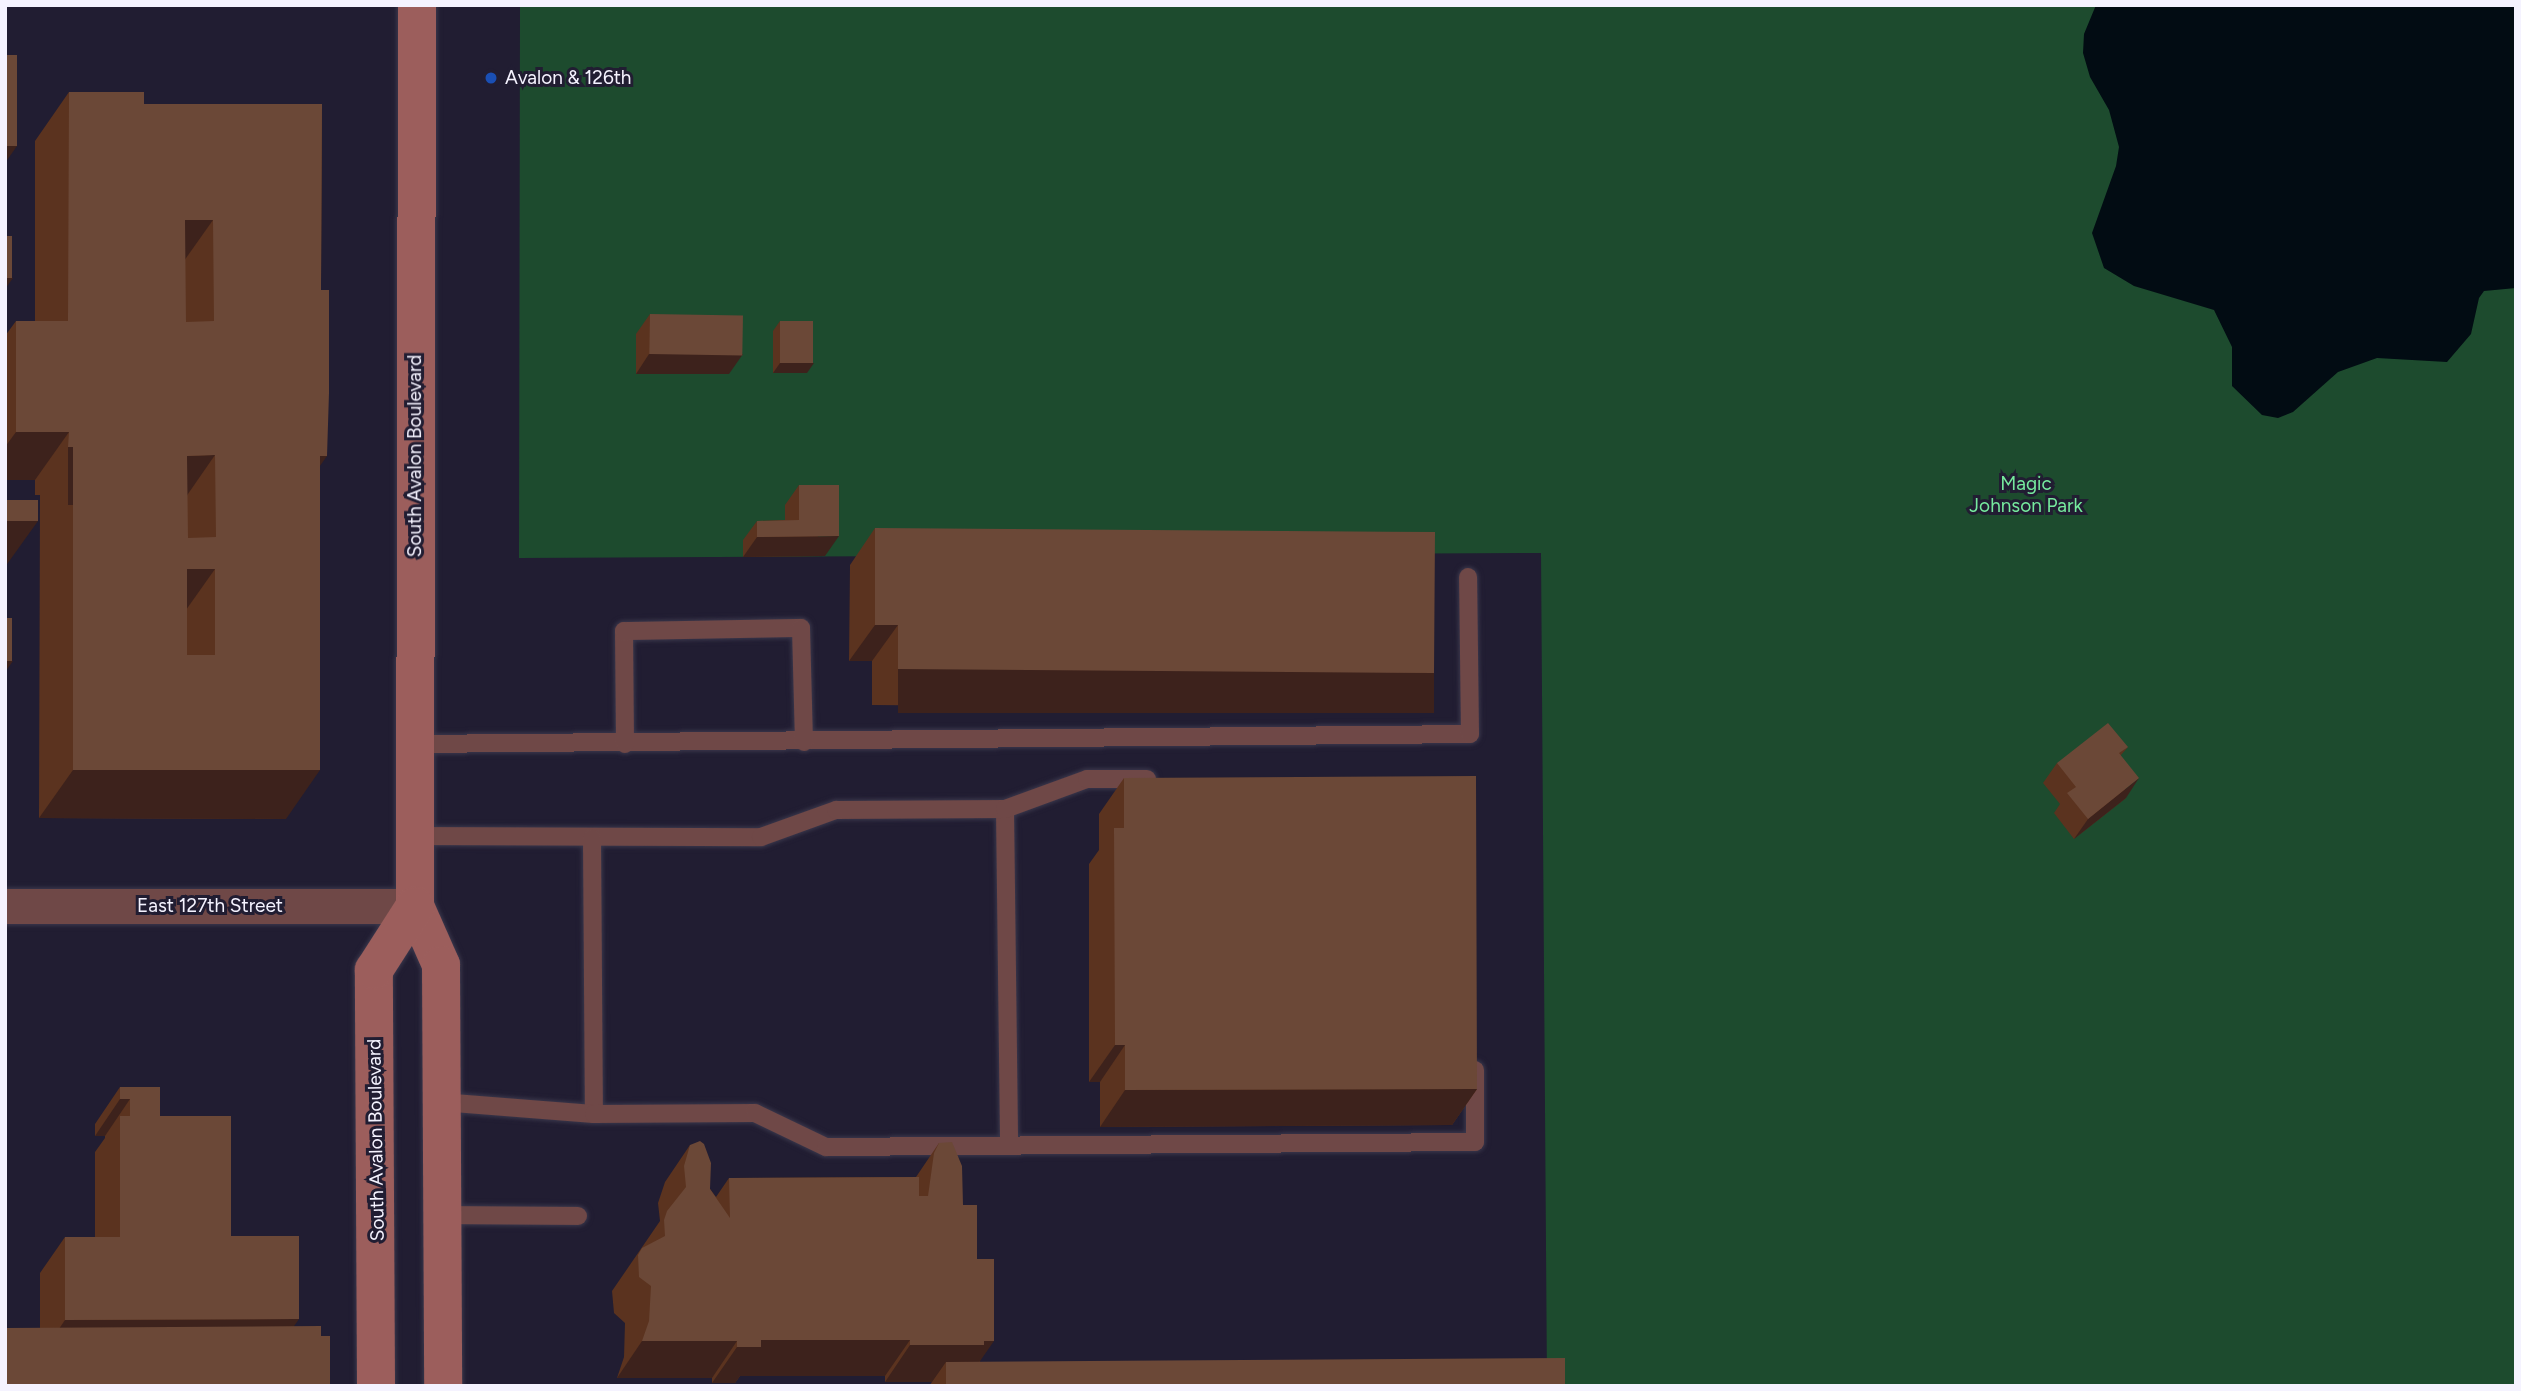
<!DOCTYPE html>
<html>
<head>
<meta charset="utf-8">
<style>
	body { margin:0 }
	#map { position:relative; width:2521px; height:1391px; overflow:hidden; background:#211d32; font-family:Figtree,sans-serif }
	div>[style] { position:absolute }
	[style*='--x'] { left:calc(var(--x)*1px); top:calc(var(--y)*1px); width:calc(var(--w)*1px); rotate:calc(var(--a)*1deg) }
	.green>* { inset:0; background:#1d4b2e }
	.water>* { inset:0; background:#020c13 }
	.roads { filter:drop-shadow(0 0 2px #3a374b) drop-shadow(0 0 2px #3a374b) }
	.lane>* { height:18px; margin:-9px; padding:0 9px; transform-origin:9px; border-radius:9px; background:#6f4847 }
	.street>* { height:35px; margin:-17.5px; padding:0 17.5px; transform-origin:17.5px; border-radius:17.5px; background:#6f4847 }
	.secondary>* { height:38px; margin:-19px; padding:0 19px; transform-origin:19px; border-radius:19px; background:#9c5e5c }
	.wall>* { inset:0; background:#5b331f }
	.shaded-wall>* { inset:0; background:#3d221c; transform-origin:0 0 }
	.building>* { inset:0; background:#6b4837; transform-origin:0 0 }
	.dots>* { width:19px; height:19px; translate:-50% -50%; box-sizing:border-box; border:4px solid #211d32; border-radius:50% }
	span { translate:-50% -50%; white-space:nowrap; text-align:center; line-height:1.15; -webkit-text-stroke:6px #211d32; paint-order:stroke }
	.poi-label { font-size:19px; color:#f5f3ff }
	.left { translate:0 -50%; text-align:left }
	.street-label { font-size:19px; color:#f5f3ff }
	.park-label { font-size:19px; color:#76ea9e }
	.frame { position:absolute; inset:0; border:7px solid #f5f3ff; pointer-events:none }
</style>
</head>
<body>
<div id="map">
	<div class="green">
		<i style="clip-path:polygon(520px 5px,2516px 5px,2516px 1386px,1547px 1386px,1541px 553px,519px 558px)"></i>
	</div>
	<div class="water">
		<i style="clip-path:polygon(2096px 5px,2516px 5px,2516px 288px,2484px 291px,2479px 298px,2471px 334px,2447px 362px,2377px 358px,2338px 372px,2293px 412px,2278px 418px,2262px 415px,2232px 386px,2232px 347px,2214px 310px,2134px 286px,2104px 268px,2092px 233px,2116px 166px,2119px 147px,2109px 110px,2090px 77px,2083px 53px,2084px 34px)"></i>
	</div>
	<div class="roads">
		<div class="lane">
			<i style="--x:415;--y:744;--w:1055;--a:-0.54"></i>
			<i style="--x:1470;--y:734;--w:157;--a:-90.7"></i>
			<i style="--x:625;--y:744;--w:113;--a:-90.5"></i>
			<i style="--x:624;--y:631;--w:177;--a:-1"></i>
			<i style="--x:801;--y:628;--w:114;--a:88.5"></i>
			<i style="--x:1005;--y:809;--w:336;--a:89.3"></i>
			<i style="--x:415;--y:836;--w:346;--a:0.2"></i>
			<i style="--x:761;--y:837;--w:80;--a:-19.8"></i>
			<i style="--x:836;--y:810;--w:169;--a:-0.3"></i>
			<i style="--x:1005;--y:809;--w:87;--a:-20.1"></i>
			<i style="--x:1087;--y:779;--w:60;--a:0"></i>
			<i style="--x:592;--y:838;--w:276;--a:89.6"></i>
			<i style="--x:441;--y:1102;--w:153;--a:4.5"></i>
			<i style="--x:594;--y:1114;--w:161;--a:-0.4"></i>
			<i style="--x:755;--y:1113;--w:79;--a:25.6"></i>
			<i style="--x:826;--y:1147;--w:649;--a:-0.44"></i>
			<i style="--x:1475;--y:1142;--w:72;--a:-90"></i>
			<i style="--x:443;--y:1215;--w:135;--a:0.4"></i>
		</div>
		<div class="street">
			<i style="--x:5;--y:906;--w:410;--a:0"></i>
		</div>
		<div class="secondary">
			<i style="--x:417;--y:5;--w:901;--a:90.13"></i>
			<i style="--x:415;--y:906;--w:64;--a:66.2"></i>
			<i style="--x:441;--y:965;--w:421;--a:89.7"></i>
			<i style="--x:376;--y:1386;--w:416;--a:-90.3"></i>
			<i style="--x:374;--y:970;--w:76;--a:-57.4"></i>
		</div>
	</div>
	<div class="wall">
		<i style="clip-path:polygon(69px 92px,144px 104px,322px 104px,320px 466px,286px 819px,39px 818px,40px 495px,35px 495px,35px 480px,5px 480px,5px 336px,16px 321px,35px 321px,35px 141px)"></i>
		<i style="clip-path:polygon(650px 314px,729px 374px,636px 374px,636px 334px)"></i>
		<i style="clip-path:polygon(780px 321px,807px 373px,773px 373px,773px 331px)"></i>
		<i style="clip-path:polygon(799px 485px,825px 556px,743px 557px,743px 540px,757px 521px,785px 520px,785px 505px)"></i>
		<i style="clip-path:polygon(875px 528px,1408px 710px,872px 705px,872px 661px,849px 661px,850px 565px)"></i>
		<i style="clip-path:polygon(2128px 747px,2121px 755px,2126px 798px,2074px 839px,2054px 813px,2060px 804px,2043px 783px,2057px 763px)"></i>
		<i style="clip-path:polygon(1124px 778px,1477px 1089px,1452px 1125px,1100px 1127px,1100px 1082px,1089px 1082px,1089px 864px,1099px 850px,1099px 814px)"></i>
		<i style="clip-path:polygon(120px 1087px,160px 1116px,231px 1236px,294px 1327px,321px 1336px,40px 1328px,40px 1273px,65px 1237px,95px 1237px,95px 1152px,105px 1138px,105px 1136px,95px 1136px,95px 1124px)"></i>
		<i style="clip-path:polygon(939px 1143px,963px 1205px,980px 1362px,1565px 1386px,929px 1386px,932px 1382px,885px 1382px,885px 1376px,740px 1376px,735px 1383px,712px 1383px,712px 1378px,617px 1378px,624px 1357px,625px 1323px,614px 1313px,612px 1291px,660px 1221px,658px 1203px,665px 1182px,690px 1145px,710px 1189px,716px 1197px,729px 1178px,916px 1177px)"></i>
	</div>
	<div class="shaded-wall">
		<i style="clip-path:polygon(5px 146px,17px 146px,5px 163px)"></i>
		<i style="clip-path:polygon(185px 220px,213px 220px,179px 268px)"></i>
		<i style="clip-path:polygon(5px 278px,13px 278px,5px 289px)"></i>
		<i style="clip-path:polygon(649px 354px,743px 354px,729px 374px,636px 374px)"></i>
		<i style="clip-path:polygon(780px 363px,814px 363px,807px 373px,773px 373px)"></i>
		<i style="clip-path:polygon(16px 432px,69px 432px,35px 480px,5px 480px,5px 447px)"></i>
		<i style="left:68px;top:447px;width:5px;height:58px"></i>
		<i style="clip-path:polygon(215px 455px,181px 504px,187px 456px)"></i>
		<i style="clip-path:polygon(320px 456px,327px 456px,293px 504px)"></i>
		<i style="clip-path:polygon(5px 521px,38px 521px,5px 567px)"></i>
		<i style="clip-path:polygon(839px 536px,825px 556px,743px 557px,757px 537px)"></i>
		<i style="clip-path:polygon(187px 569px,215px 569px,181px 617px)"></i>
		<i style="clip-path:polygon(875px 625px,898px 625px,872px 661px,849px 661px)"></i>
		<i style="clip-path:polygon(5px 661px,13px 661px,5px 672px)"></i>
		<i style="left:898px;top:669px;width:536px;height:44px"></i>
		<i style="clip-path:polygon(73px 770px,320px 770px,286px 819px,39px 818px)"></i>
		<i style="clip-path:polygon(2139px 778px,2126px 798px,2074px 839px,2088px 819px)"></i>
		<i style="clip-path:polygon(1115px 1045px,1125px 1045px,1100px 1082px,1089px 1082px)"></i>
		<i style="clip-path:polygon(1477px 1089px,1452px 1125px,1100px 1127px,1125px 1090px)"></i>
		<i style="clip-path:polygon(120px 1099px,130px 1099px,105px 1136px,95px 1136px)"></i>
		<i style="clip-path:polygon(299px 1319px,274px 1355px,40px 1357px,65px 1320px)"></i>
		<i style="clip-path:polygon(761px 1340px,910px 1340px,885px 1376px,740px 1376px,735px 1383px,712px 1383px,737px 1347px)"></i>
		<i style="clip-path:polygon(642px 1341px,737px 1341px,712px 1378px,617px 1378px)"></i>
		<i style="clip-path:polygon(984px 1341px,994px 1341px,969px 1377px,946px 1362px,932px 1382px,885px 1382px,910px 1345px)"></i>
	</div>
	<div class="building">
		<i style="left:5px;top:55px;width:12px;height:91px"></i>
		<i style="clip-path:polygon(evenodd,69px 92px,144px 92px,144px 104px,322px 104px,321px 290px,329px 290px,329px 393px,327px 456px,320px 456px,320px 770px,73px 770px,73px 447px,68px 447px,69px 432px,16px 432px,16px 321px,68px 321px,69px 92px,185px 220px,213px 220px,214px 321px,186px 322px,185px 220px,69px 92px,215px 455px,216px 537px,188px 538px,187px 456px,215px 455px,69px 92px,187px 569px,215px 569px,215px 655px,187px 655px,187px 569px)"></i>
		<i style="left:5px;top:236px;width:7px;height:42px"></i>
		<i style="left:650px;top:314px;width:93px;height:40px;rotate:1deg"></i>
		<i style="left:780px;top:321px;width:33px;height:42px"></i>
		<i style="clip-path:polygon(799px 485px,839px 485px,839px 536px,757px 537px,757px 521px,799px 520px)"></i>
		<i style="left:5px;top:500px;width:33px;height:21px"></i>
		<i style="clip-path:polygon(875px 528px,1435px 532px,1434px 673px,898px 669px,898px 625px,875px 625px)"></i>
		<i style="left:5px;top:618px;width:7px;height:43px"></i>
		<i style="clip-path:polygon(2108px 723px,2128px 747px,2119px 753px,2139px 778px,2088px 819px,2067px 793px,2076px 787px,2057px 763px)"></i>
		<i style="clip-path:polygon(1476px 776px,1477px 1089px,1125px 1090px,1125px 1045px,1115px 1045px,1114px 828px,1124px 828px,1124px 778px)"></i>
		<i style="clip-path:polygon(120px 1087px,160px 1087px,160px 1116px,231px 1116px,231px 1236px,299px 1236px,299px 1319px,65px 1320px,65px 1237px,120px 1237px,120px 1116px,130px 1116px,130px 1099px,120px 1099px)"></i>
		<i style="clip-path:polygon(700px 1141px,704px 1144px,711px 1163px,710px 1189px,730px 1218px,729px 1178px,919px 1177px,919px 1196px,928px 1196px,934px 1153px,939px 1143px,952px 1142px,962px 1166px,963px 1205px,977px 1205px,977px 1259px,994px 1259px,994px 1341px,984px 1341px,984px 1345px,910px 1345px,910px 1340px,761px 1340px,761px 1347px,737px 1347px,737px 1341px,642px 1341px,649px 1321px,651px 1286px,639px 1277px,638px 1255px,642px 1248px,665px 1236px,664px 1220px,667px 1211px,686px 1187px,684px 1166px,690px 1145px)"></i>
		<i style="clip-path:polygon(321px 1326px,321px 1336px,330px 1336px,330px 1386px,5px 1386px,5px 1328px)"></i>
		<i style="clip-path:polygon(1565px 1358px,1565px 1386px,946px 1386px,946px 1362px)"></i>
	</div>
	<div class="dots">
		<i style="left:491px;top:78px;background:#1a4fb4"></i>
	</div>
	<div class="poi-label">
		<span class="left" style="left:505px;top:78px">Avalon &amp; 126th</span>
	</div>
	<div class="street-label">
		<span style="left:415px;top:456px;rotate:-90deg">South Avalon Boulevard</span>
		<span style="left:210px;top:906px">East 127th Street</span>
		<span style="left:376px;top:1140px;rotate:-91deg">South Avalon Boulevard</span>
	</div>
	<div class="park-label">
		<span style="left:2026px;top:495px">Magic<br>Johnson Park</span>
	</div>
	<div class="frame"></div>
</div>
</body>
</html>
